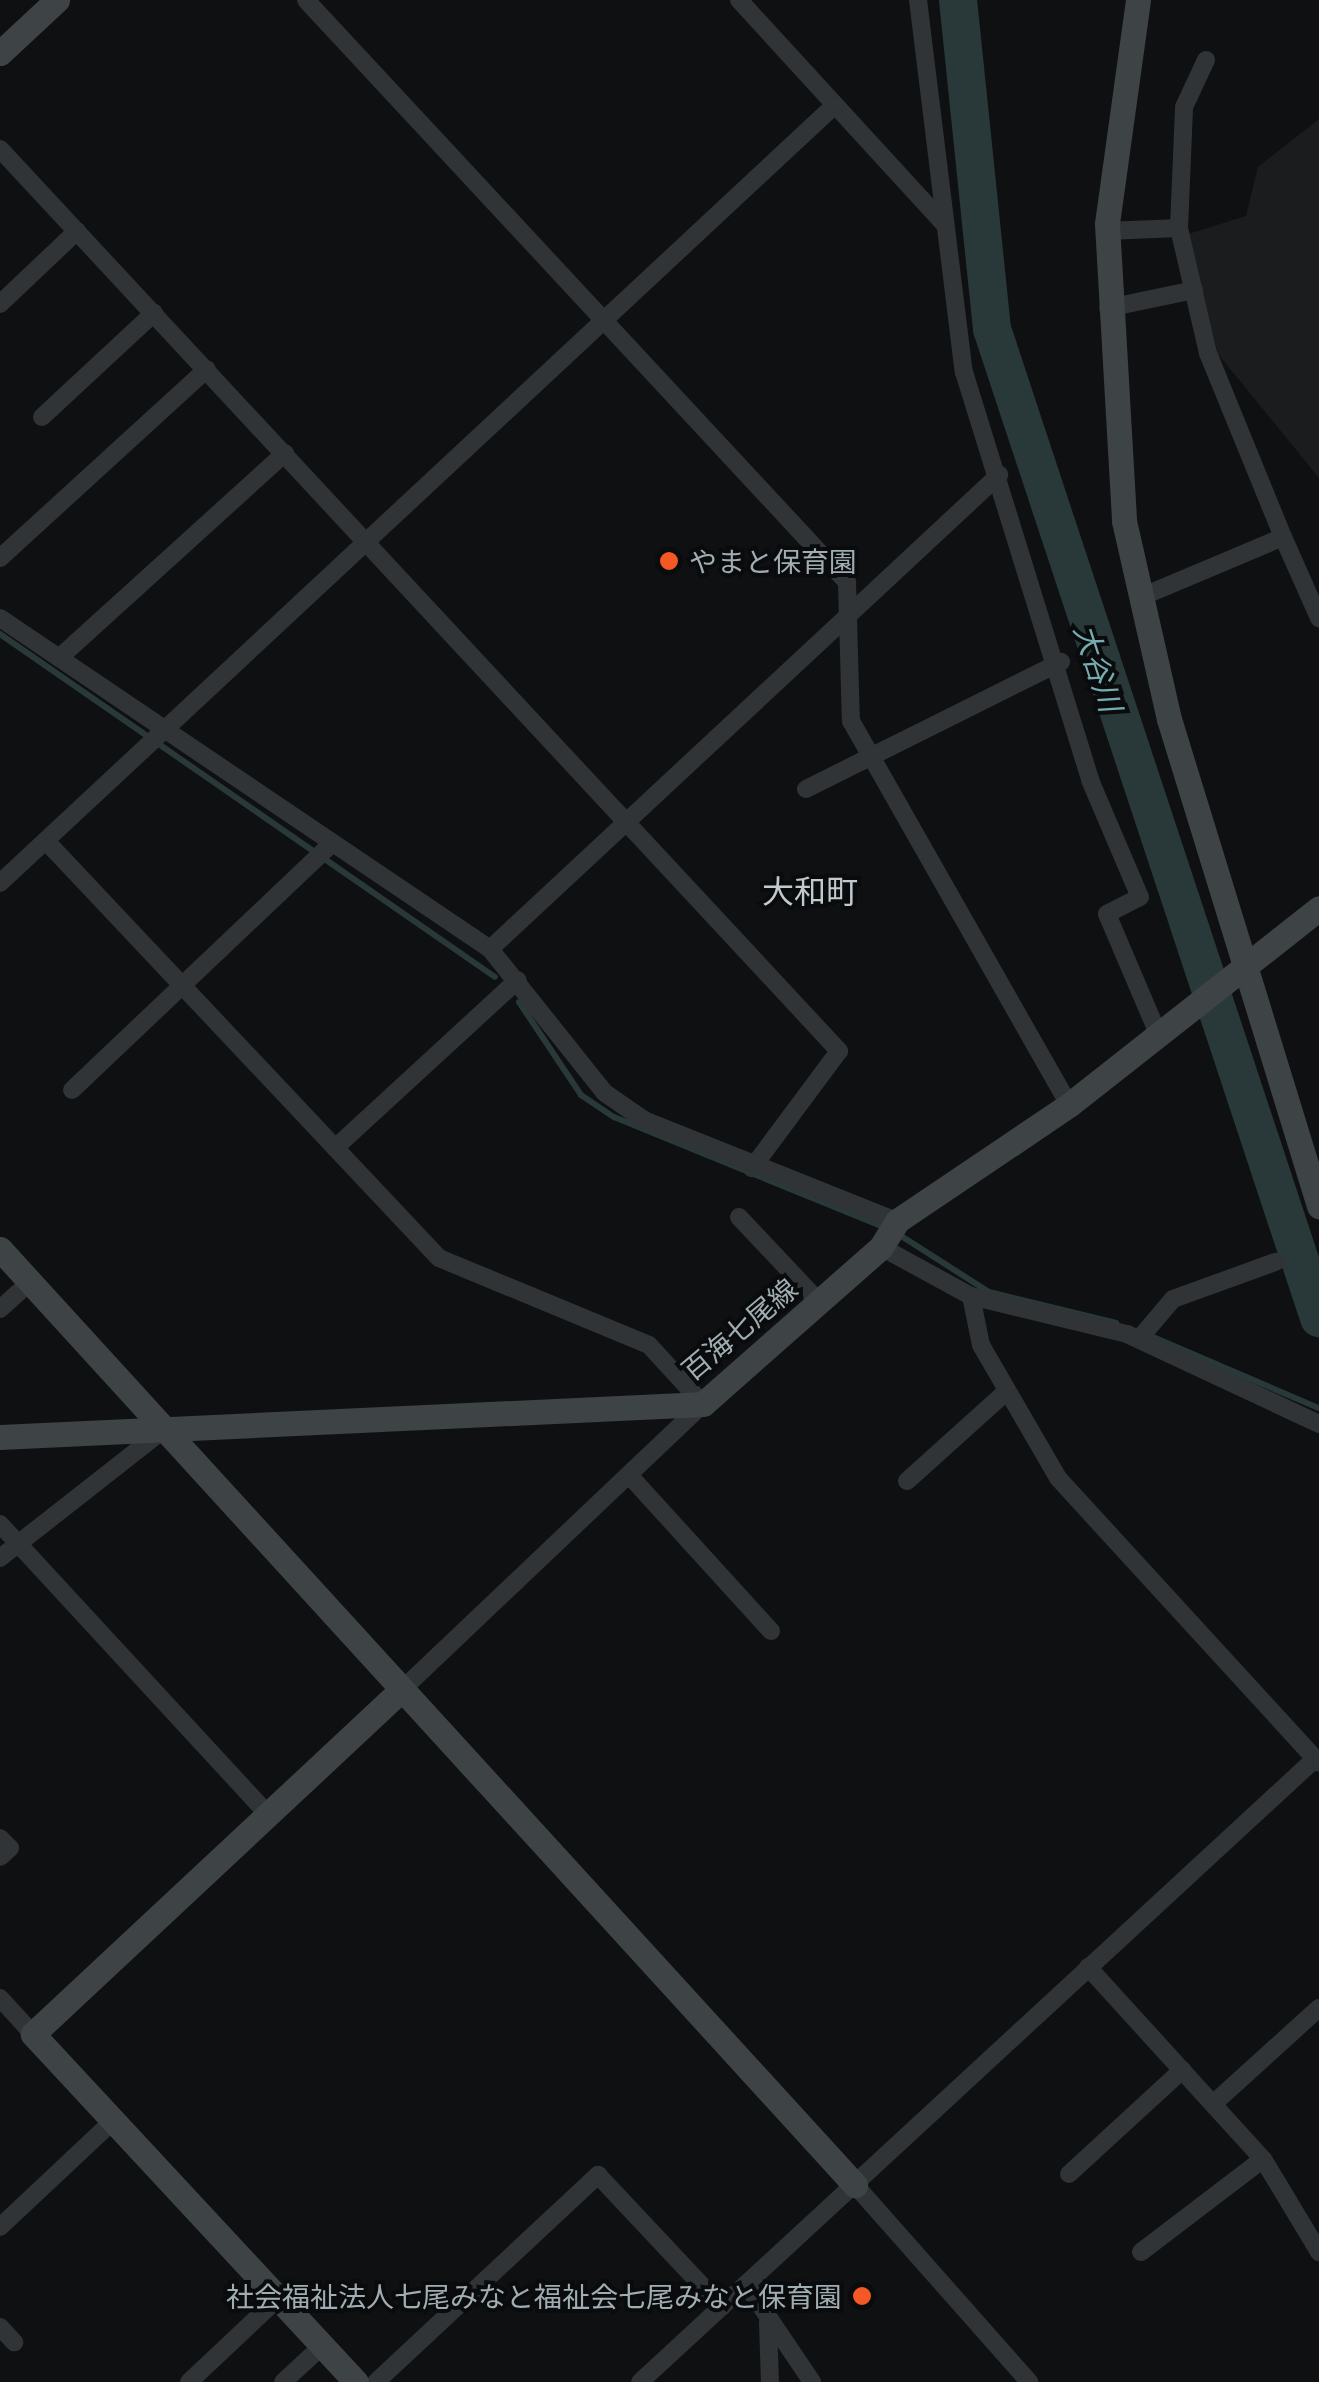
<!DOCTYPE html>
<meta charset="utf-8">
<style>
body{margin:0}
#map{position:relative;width:1319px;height:2382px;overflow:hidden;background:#0f1011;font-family:"Open Sans","Noto Sans JP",sans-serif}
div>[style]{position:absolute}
.built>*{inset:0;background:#1b1c1e}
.stream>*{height:6px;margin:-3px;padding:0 3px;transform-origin:3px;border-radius:3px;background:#293939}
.river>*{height:38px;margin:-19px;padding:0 19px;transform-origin:19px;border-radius:19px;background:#293939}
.street>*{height:18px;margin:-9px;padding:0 9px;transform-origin:9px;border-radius:9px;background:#303436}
.secondary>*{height:25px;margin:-12.5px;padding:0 12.5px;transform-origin:12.5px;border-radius:12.5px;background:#3e4346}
.dots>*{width:28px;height:28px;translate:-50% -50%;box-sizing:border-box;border:5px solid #0a0b0c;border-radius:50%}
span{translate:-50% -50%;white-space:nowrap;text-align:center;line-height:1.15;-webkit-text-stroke:8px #0a0b0c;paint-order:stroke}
.poi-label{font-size:28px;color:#a0adb2}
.left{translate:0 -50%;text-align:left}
.right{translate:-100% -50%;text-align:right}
.street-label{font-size:28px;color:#a0adb2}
.water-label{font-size:30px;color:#76acaf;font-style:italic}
.quarter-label{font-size:32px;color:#c1cace}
</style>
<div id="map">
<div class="built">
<div style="clip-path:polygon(1319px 119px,1319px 478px,1218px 354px,1188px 234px,1246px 216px,1258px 167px)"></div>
</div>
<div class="stream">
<div style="left:0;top:634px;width:602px;rotate:34.72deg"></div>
<div style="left:519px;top:1002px;width:112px;rotate:56.3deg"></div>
<div style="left:581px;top:1095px;width:40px;rotate:34deg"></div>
<div style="left:614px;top:1117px;width:292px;rotate:22.2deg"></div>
<div style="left:895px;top:1232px;width:112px;rotate:32.6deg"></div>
<div style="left:989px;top:1292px;width:131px;rotate:13.7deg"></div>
<div style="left:1146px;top:1334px;width:188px;rotate:23.2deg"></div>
</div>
<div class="river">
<div style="left:958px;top:0;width:331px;rotate:84.1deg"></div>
<div style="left:992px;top:329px;width:1042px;rotate:71.7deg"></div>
</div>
<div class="street">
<div style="left:306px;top:0;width:795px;rotate:47.09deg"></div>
<div style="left:847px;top:582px;width:139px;rotate:88.4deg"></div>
<div style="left:851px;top:721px;width:442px;rotate:60.4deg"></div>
<div style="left:739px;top:0;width:302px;rotate:47.5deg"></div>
<div style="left:918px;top:0;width:375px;rotate:83deg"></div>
<div style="left:964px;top:372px;width:427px;rotate:72.8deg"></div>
<div style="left:1090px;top:780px;width:127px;rotate:66.9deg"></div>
<div style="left:1140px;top:897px;width:37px;rotate:153deg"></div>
<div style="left:1107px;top:914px;width:133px;rotate:66.9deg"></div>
<div style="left:0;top:149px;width:1232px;rotate:47.07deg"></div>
<div style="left:839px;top:1051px;width:146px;rotate:126.6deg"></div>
<div style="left:1107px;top:231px;width:72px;rotate:-2.4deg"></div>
<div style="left:0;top:304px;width:106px;rotate:-43.5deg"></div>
<div style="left:1108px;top:308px;width:88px;rotate:-11.8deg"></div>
<div style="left:42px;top:417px;width:153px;rotate:-42.9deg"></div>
<div style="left:1283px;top:537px;width:89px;rotate:66deg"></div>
<div style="left:0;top:558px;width:280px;rotate:-42.4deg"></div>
<div style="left:1141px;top:597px;width:154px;rotate:-22.9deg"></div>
<div style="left:1283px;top:537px;width:199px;rotate:-112.2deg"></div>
<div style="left:1208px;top:353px;width:128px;rotate:-103.1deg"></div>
<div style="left:1179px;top:228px;width:121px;rotate:-87.6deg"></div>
<div style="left:1184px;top:107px;width:52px;rotate:-64.9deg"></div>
<div style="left:0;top:618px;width:591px;rotate:34.04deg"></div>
<div style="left:490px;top:949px;width:184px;rotate:51.4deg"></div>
<div style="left:605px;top:1093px;width:47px;rotate:34.7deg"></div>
<div style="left:644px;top:1120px;width:272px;rotate:21.8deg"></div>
<div style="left:59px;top:658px;width:305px;rotate:-42.2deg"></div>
<div style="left:806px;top:789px;width:285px;rotate:-26.5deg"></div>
<div style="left:46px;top:841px;width:573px;rotate:46.7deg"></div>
<div style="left:439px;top:1258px;width:227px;rotate:22.5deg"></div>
<div style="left:649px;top:1345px;width:80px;rotate:47.5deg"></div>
<div style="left:703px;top:1404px;width:419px;rotate:136.5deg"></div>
<div style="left:0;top:883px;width:1141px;rotate:-42.98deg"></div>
<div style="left:490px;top:949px;width:696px;rotate:-42.96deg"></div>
<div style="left:72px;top:1090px;width:359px;rotate:-43.5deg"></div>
<div style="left:335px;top:1148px;width:248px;rotate:-42.6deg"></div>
<div style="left:739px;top:1217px;width:117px;rotate:46.7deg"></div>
<div style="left:881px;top:1247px;width:102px;rotate:28.6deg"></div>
<div style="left:971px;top:1296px;width:161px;rotate:13.7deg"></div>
<div style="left:1127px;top:1334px;width:212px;rotate:25.1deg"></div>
<div style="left:971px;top:1296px;width:50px;rotate:78.5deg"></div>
<div style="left:981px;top:1345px;width:154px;rotate:59.9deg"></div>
<div style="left:1058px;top:1478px;width:386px;rotate:47.5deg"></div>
<div style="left:0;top:1309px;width:40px;rotate:-42deg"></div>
<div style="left:1139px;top:1339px;width:52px;rotate:-49.6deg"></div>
<div style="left:1173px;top:1299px;width:109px;rotate:-19.9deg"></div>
<div style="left:629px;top:1475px;width:211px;rotate:47.7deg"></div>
<div style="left:907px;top:1481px;width:133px;rotate:-42deg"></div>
<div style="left:0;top:1524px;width:395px;rotate:47.3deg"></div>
<div style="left:0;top:1558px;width:207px;rotate:-38.1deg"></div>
<div style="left:0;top:1838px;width:14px;rotate:45deg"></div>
<div style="left:10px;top:1848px;width:13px;rotate:138deg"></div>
<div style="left:1088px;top:1967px;width:260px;rotate:47.7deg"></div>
<div style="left:1263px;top:2159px;width:109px;rotate:58.9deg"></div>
<div style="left:0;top:1998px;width:49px;rotate:47.5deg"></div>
<div style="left:1213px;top:2104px;width:143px;rotate:-42.2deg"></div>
<div style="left:1069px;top:2174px;width:154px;rotate:-42.6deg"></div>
<div style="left:855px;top:2185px;width:263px;rotate:48.5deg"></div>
<div style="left:0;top:2227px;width:155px;rotate:-43.2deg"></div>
<div style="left:1141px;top:2252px;width:153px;rotate:-37.3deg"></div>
<div style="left:746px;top:2284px;width:118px;rotate:56deg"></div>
<div style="left:768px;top:2323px;width:59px;rotate:88.1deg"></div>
<div style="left:0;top:2327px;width:21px;rotate:47deg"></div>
<div style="left:189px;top:2382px;width:122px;rotate:-43.3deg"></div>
<div style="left:283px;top:2382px;width:53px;rotate:-42.7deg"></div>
<div style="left:376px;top:2382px;width:304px;rotate:-43deg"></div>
<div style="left:598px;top:2175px;width:181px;rotate:46.8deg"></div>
<div style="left:640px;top:2382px;width:919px;rotate:-42.71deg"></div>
</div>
<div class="secondary">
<div style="left:1138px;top:0;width:226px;rotate:97.9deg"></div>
<div style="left:1107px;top:224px;width:297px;rotate:86.7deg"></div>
<div style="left:1124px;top:521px;width:203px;rotate:77.2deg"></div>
<div style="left:1169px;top:719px;width:510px;rotate:72.88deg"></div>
<div style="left:0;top:53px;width:78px;rotate:-42.9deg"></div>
<div style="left:0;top:1249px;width:1268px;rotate:47.59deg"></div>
<div style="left:0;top:1437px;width:704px;rotate:-2.69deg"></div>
<div style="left:703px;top:1404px;width:237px;rotate:-41.4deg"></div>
<div style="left:881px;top:1247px;width:31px;rotate:-58deg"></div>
<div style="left:897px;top:1221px;width:207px;rotate:-34deg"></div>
<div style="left:1069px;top:1105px;width:318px;rotate:-38.2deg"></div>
<div style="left:356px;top:2382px;width:475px;rotate:-132.9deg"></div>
<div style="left:33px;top:2034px;width:501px;rotate:-43.06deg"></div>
</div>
<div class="dots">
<div style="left:669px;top:561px;background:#f45824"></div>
<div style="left:862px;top:2296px;background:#f45824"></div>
</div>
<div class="poi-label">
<span class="left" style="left:689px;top:561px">やまと保育園</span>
<span class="right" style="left:842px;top:2296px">社会福祉法人七尾みなと福祉会七尾みなと保育園</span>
</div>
<div class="street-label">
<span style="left:739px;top:1329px;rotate:-40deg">百海七尾線</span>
</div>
<div class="water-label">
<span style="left:1098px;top:668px;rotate:72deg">大谷川</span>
</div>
<div class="quarter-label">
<span style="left:810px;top:891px">大和町</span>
</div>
</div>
